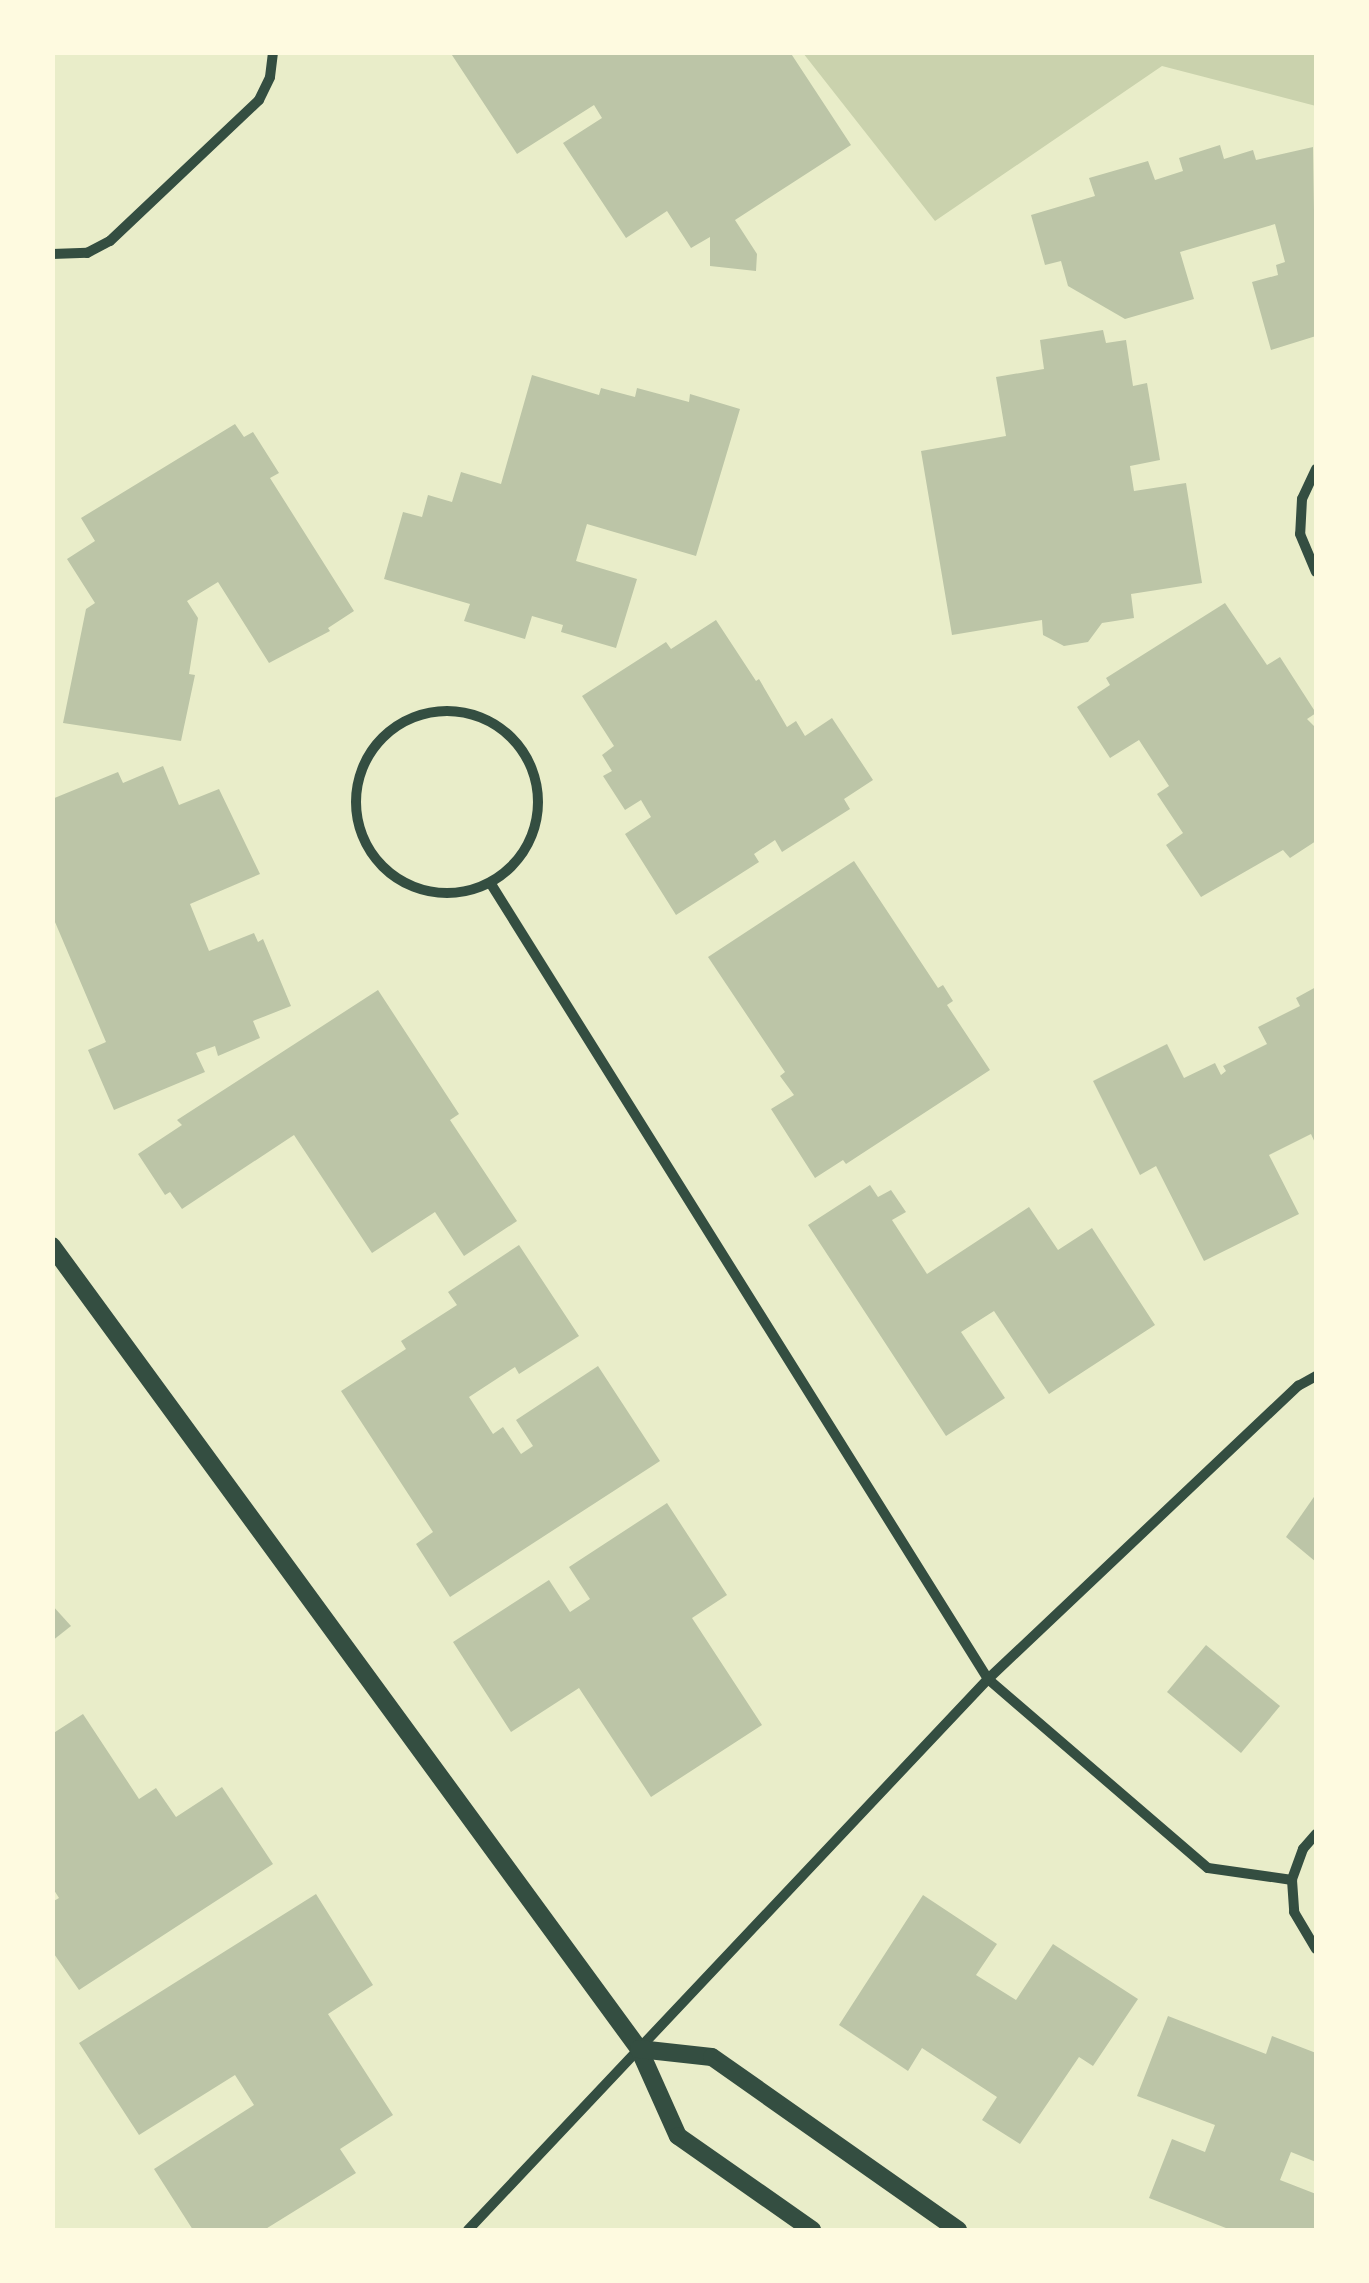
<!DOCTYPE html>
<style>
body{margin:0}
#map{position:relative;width:1369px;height:2283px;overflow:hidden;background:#e9edc9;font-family:Figtree,sans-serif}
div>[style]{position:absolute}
.green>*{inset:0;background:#cad2ad}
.building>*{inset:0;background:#bcc5a7}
.minor>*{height:10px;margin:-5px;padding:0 5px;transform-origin:5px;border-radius:5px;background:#344e41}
.minor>.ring{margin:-5px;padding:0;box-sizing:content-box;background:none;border:10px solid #344e41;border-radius:50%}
.tertiary>*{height:18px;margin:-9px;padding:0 9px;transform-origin:9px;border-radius:9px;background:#344e41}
span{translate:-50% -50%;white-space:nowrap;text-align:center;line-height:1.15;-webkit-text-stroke:9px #fefae0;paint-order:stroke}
.frame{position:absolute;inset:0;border:55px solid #fefae0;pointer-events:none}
</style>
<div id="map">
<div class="green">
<div style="clip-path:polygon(803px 53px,1316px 53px,1316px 106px,1162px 66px,935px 221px)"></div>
</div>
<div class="building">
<div style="clip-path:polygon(450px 52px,790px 52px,851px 145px,735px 220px,757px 254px,756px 271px,710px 266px,710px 237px,691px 248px,667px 211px,626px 238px,563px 143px,602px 118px,594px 105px,517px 154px)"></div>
<div style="clip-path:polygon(1220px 145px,1224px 159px,1253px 150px,1256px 160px,1313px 147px,1316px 336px,1271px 350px,1252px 282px,1278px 275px,1276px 265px,1285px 262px,1275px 224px,1180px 252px,1194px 299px,1125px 319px,1068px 286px,1061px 261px,1045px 265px,1031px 215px,1095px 196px,1089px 178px,1148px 161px,1155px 180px,1183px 171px,1179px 158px)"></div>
<div style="clip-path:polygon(1103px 330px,1106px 343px,1126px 340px,1133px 386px,1147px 383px,1160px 460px,1130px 466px,1134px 491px,1186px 483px,1202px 583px,1131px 594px,1134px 618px,1102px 623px,1088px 642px,1064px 646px,1043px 635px,1042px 620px,952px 635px,921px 451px,1006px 436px,996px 377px,1044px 369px,1040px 340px)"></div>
<div style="clip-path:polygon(532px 375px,599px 395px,601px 388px,635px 397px,637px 388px,689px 402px,690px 394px,740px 409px,696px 556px,587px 524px,576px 561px,637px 579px,616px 648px,561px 632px,563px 625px,532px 616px,525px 639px,464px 621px,470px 604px,384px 579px,403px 512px,422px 517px,428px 495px,452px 502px,461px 472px,501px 484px)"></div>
<div style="clip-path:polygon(235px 424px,244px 437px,253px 432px,279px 473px,270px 478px,354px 611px,328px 628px,330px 631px,269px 663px,218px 582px,187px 601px,198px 618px,189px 674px,195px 675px,181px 741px,63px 723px,86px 609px,95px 603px,67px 559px,95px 541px,81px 518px)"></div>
<div style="clip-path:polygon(1225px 603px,1267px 665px,1280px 657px,1316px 713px,1307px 719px,1316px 728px,1316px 841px,1290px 858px,1283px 850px,1201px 897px,1166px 845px,1183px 833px,1157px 794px,1169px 786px,1139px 740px,1110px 758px,1077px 707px,1110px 685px,1106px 678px)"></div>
<div style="clip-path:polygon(716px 620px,756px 681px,759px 679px,787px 727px,796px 721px,805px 736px,832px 718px,873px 780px,844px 799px,850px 809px,782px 852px,775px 840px,754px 854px,759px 862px,676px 915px,625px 834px,651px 817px,641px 800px,625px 810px,603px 776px,612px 771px,602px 755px,614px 746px,582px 696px,666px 642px,671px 649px)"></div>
<div style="clip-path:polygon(163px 766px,179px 805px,219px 789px,260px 874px,190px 904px,209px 951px,254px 933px,258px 942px,263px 939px,291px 1006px,253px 1021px,260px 1038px,218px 1056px,215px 1046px,196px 1053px,205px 1072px,114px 1110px,88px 1050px,106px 1042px,52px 915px,52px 799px,118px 772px,123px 783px)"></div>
<div style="clip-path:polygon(854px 861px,938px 988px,943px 985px,953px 1001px,947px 1005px,990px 1070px,846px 1164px,843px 1160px,815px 1178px,771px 1109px,794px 1095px,780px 1076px,785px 1072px,708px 957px)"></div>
<div style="clip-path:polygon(1316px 987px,1316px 1145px,1311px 1134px,1269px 1155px,1299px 1214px,1204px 1261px,1156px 1166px,1140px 1175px,1093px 1081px,1167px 1044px,1184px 1078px,1215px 1063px,1221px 1075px,1226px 1071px,1223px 1066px,1267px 1044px,1258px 1027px,1300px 1006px,1296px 998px)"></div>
<div style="clip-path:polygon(378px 990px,459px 1114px,450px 1120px,517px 1221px,464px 1256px,435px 1212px,372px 1253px,294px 1135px,182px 1209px,170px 1192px,165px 1195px,138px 1154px,182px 1125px,177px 1120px)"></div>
<div style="clip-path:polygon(870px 1185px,878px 1197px,891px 1190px,906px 1212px,892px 1220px,927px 1274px,1029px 1207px,1058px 1250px,1092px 1228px,1155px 1325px,1049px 1394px,994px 1311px,961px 1332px,1005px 1398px,946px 1436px,808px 1225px)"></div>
<div style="clip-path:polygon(519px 1245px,579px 1336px,519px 1374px,515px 1367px,469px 1397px,493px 1434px,503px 1427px,521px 1454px,533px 1446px,516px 1420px,598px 1366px,660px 1461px,450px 1597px,416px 1544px,433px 1532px,341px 1391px,406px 1349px,401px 1341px,457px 1305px,448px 1292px)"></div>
<div style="clip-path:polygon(1316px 1494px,1316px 1562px,1286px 1537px)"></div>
<div style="clip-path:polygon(667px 1503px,727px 1595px,692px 1618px,762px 1725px,651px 1797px,579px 1688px,511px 1732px,453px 1642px,549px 1580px,570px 1612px,590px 1599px,569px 1567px)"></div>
<div style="clip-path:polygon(52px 1605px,71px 1626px,52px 1641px)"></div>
<div style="clip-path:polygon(1206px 1645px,1280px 1706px,1241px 1753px,1167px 1692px)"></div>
<div style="clip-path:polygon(83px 1714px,139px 1799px,156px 1788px,176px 1817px,222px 1787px,273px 1864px,79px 1990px,52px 1951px,52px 1902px,59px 1898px,52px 1887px,52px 1734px)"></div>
<div style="clip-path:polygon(316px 1894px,373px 1985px,328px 2014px,393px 2115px,340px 2149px,356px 2173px,264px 2230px,193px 2230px,154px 2169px,254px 2105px,235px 2075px,139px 2135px,79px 2043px)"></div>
<div style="clip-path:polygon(923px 1895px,997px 1944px,976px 1975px,1016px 2000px,1053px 1944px,1138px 1999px,1093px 2066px,1079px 2057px,1020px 2144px,982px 2120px,997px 2097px,922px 2048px,908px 2071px,839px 2025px)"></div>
<div style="clip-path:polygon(1168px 2016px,1266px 2054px,1272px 2036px,1316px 2053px,1316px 2162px,1291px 2152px,1280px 2180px,1316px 2194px,1316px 2230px,1231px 2230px,1149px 2198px,1172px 2139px,1205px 2152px,1215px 2125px,1137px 2096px)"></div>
</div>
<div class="minor">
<div style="left:52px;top:254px;width:35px;rotate:-2deg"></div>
<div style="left:87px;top:253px;width:26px;rotate:-28deg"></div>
<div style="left:110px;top:241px;width:205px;rotate:-43.4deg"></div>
<div style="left:259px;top:100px;width:25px;rotate:-64deg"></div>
<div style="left:270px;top:77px;width:25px;rotate:-83deg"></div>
<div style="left:1316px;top:469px;width:33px;rotate:115deg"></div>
<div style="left:1302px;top:499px;width:35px;rotate:93deg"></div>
<div style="left:1300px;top:534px;width:41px;rotate:67.2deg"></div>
<div class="ring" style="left:356px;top:711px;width:172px;height:172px"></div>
<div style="left:491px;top:884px;width:938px;rotate:57.99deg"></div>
<div style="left:988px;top:1679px;width:290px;rotate:40.7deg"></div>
<div style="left:1208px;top:1868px;width:85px;rotate:8.1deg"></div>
<div style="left:1316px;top:1834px;width:20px;rotate:131deg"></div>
<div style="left:1303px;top:1849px;width:33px;rotate:110deg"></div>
<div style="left:1292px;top:1880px;width:32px;rotate:86deg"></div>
<div style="left:1294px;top:1912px;width:43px;rotate:59.3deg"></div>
<div style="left:468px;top:2230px;width:758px;rotate:-46.66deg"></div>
<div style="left:988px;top:1679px;width:427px;rotate:-43.4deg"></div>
<div style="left:1298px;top:1386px;width:21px;rotate:-29deg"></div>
</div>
<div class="tertiary">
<div style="left:52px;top:1246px;width:995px;rotate:53.83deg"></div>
<div style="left:639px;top:2049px;width:95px;rotate:65.9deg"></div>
<div style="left:678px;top:2136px;width:164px;rotate:35deg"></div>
<div style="left:639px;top:2049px;width:73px;rotate:6.3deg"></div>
<div style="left:712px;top:2057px;width:301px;rotate:35.1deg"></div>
</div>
<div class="frame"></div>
</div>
